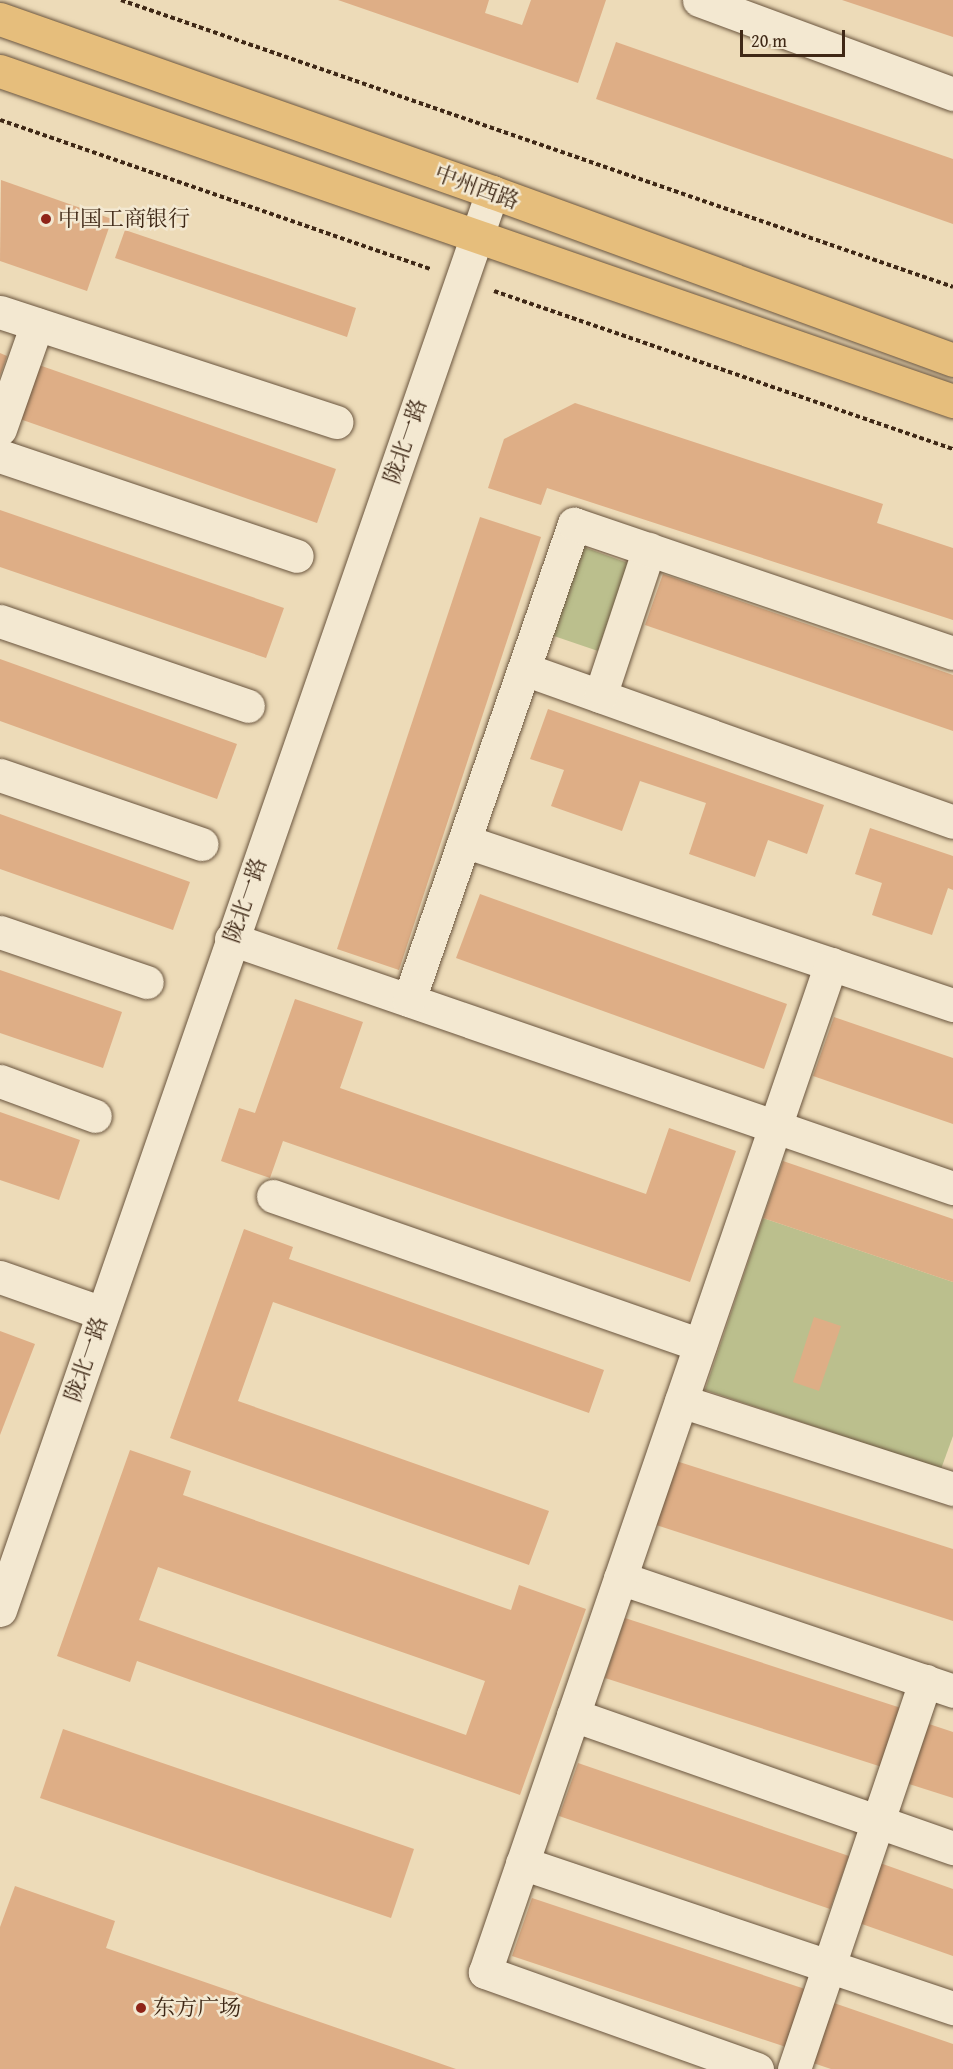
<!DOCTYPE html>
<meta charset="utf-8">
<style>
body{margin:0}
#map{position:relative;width:953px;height:2069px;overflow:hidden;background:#eddbb8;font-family:"Gentium Book Plus","Noto Serif SC",serif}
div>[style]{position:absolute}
.green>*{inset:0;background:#bbbf8d}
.building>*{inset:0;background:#deae86}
.path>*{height:4px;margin-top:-2px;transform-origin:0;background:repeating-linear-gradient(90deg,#3f2816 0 4.5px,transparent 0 7.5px)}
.roads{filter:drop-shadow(0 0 2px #6a553e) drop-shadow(0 0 2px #6a553e)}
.minor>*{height:33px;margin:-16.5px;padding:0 16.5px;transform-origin:16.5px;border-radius:16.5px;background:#f3e8d1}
.major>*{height:33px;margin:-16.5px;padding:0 16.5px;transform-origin:16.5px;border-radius:16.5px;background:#e6be7c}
.dots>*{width:16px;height:16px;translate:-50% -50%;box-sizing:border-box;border:3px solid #f3e8d1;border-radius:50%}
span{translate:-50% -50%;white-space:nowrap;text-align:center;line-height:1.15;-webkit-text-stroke:5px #f3e8d1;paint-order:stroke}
.street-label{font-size:22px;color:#3f2816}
.poi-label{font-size:22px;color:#3f2816}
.left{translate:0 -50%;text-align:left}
.scale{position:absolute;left:740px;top:30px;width:105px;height:27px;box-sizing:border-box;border:3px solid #3f2816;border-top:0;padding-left:8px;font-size:18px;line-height:21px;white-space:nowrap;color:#3f2816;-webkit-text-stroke:4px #f3e8d1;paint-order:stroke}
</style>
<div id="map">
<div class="green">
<div style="clip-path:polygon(581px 546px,628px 563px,598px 651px,551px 635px)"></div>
<div style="clip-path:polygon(763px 1218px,953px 1282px,953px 1436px,941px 1469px,705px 1390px)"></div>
</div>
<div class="building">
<div style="clip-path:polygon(338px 0,489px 0,485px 13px,522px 25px,531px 0,606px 0,578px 83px)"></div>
<div style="clip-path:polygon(842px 0,953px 0,953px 37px)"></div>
<div style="clip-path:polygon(616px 42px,953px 159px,953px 224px,596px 99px)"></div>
<div style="clip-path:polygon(1px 180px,112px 219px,87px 291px,0 261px)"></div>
<div style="clip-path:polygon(125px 230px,356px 308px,347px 337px,115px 258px)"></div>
<div style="clip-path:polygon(0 353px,7px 356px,0 376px)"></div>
<div style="clip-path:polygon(36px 364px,336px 469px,317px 523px,17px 418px)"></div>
<div style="clip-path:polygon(575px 403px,883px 504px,877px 523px,953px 548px,953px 620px,547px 488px,541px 505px,488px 488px,504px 439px)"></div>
<div style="clip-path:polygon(0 510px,284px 608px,266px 658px,0 567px)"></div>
<div style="clip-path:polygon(480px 517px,541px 537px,399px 970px,337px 949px)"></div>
<div style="clip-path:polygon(663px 574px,953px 675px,953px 731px,645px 625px)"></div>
<div style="clip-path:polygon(0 659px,237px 744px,217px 799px,0 721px)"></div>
<div style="clip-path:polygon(548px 709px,824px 805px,807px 854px,768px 840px,755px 877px,689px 854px,706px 803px,640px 781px,622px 831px,551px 806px,564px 770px,530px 759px)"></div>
<div style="clip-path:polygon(0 814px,190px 882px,173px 930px,0 869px)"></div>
<div style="clip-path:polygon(870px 828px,953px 856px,953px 890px,948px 888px,932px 935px,872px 915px,882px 883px,855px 874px)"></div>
<div style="clip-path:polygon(480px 894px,787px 1004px,764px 1069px,456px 958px)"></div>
<div style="clip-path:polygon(0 970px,122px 1012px,103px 1068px,0 1033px)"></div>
<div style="clip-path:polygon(295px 999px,363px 1022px,340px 1088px,646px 1194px,669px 1128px,736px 1151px,690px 1282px,283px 1141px,270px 1178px,221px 1161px,239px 1108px,255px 1113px)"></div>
<div style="clip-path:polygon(834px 1017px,953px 1058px,953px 1124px,813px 1076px)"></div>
<div style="clip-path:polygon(0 1112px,80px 1140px,59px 1200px,0 1180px)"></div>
<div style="clip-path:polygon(783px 1161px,953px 1219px,953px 1282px,763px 1218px)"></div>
<div style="clip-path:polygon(244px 1229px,293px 1247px,289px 1259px,604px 1370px,589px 1413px,273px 1302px,238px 1401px,549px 1511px,529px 1565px,170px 1438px)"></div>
<div style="clip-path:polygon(814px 1317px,841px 1326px,819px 1391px,793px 1382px)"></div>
<div style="clip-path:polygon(0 1331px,35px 1344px,0 1435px)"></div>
<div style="clip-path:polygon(evenodd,130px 1450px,191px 1471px,183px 1495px,511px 1610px,519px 1585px,586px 1609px,520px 1795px,137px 1661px,130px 1682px,57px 1656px,130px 1450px,158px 1567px,485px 1681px,466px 1735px,139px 1620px,158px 1567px)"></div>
<div style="clip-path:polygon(673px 1460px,953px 1549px,953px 1621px,653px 1524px)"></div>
<div style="clip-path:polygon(625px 1618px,901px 1708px,882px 1767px,605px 1678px)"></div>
<div style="clip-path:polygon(929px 1724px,953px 1732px,953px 1798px,909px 1784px)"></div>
<div style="clip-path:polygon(63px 1729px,414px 1849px,391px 1918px,40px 1798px)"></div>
<div style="clip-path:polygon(578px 1763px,849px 1856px,830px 1909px,559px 1816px)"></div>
<div style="clip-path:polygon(880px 1863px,953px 1889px,953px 1956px,859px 1923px)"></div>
<div style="clip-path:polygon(15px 1886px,115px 1921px,106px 1948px,456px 2069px,0 2069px,0 1927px)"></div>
<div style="clip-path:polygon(532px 1898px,805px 1989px,786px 2047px,512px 1956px)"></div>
<div style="clip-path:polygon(834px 2003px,953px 2044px,953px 2069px,831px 2069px,813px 2063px)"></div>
</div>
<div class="path">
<div style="left:121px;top:0;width:880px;rotate:19.03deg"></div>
<div style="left:0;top:120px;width:455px;rotate:19.1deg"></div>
<div style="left:494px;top:291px;width:485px;rotate:19deg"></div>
</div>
<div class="roads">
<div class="minor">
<div style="left:699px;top:0;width:271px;rotate:20.3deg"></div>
<div style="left:0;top:312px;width:354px;rotate:18.1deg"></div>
<div style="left:0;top:429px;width:111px;rotate:-70.6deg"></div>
<div style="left:0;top:456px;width:313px;rotate:18.6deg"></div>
<div style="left:0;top:621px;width:262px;rotate:18.9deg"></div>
<div style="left:524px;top:669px;width:455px;rotate:19.6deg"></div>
<div style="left:600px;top:696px;width:155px;rotate:-71.6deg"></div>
<div style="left:0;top:775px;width:213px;rotate:18.9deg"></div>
<div style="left:464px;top:841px;width:516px;rotate:18.54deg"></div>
<div style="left:0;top:932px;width:155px;rotate:18.8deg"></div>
<div style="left:231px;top:939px;width:764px;rotate:19.03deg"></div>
<div style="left:409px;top:1000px;width:504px;rotate:-70.88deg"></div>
<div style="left:574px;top:524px;width:400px;rotate:18.8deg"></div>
<div style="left:0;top:1081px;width:101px;rotate:20.2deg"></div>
<div style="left:273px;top:1196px;width:452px;rotate:19.2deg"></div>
<div style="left:0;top:1277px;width:108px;rotate:19.4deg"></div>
<div style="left:681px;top:1401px;width:286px;rotate:17.9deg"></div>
<div style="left:620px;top:1578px;width:352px;rotate:18.7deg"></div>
<div style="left:0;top:1610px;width:1501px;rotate:-70.86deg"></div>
<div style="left:573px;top:1715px;width:403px;rotate:19.3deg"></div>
<div style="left:522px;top:1863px;width:455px;rotate:18.6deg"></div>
<div style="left:757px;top:2069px;width:289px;rotate:-160.4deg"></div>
<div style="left:485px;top:1972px;width:1066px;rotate:-71.06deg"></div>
<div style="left:794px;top:2069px;width:410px;rotate:-71.3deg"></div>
</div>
<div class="major">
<div style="left:0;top:19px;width:522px;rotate:19.37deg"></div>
<div style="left:492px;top:192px;width:491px;rotate:20deg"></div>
<div style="left:0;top:71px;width:1009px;rotate:19.1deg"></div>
</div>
</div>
<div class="dots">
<div style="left:46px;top:219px;background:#8f2418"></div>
<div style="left:141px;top:2008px;background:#8f2418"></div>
</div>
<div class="street-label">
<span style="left:477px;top:187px;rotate:20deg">中州西路</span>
<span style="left:405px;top:441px;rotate:-71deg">陇北一路</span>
<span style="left:245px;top:900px;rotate:-71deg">陇北一路</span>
<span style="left:86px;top:1359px;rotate:-71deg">陇北一路</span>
</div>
<div class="poi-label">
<span class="left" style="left:58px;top:219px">中国工商银行</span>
<span class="left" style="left:153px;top:2008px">东方广场</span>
</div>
<div class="scale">20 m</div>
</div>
